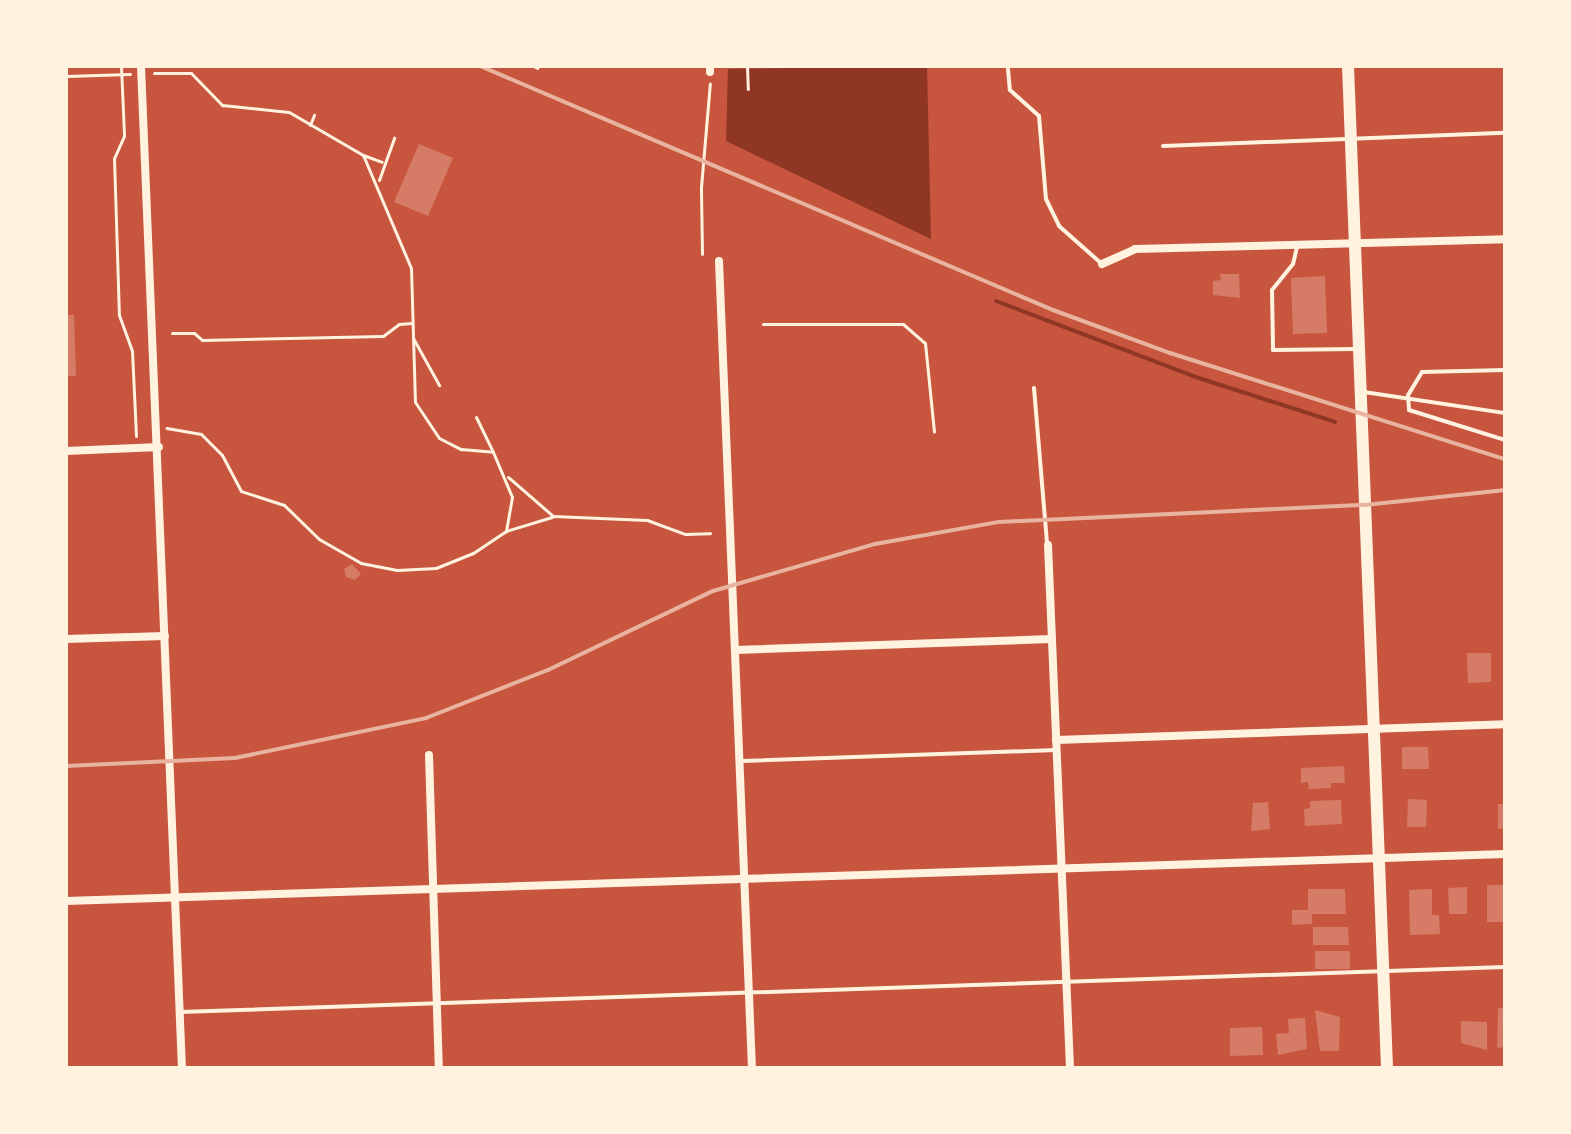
<!DOCTYPE html>
<style>
body{margin:0}
#map{position:relative;width:1571px;height:1134px;overflow:hidden;background:#c8553d;font-family:"Golos Text",sans-serif}
div>[style]{position:absolute}
.water>*{inset:0;background:#8f3625}
.stream>*{height:4px;margin:-2px;padding:0 2px;transform-origin:2px;border-radius:2px;background:#8f3625}
.building>*{inset:0;background:#d67c66}
.path>*{height:3px;margin:-1.5px;padding:0 1.5px;transform-origin:1.5px;border-radius:1.5px;background:#fff3e0}
.service>*{height:4px;margin:-2px;padding:0 2px;transform-origin:2px;border-radius:2px;background:#fff3e0}
.minor>*{height:8px;margin:-4px;padding:0 4px;transform-origin:4px;border-radius:4px;background:#fff3e0}
.secondary>*{height:12px;margin:-6px;padding:0 6px;transform-origin:6px;border-radius:6px;background:#fff3e0}
.rail>*{height:4px;margin:-2px;padding:0 2px;transform-origin:2px;border-radius:2px;background:#e9b49f}
span{translate:-50% -50%;white-space:nowrap;text-align:center;line-height:1.15;-webkit-text-stroke:6px #fff3e0;paint-order:stroke}
.frame{position:absolute;inset:0;border:68px solid #fff3e0;pointer-events:none}
</style>
<div id="map">
<div class="water">
<div style="clip-path:polygon(927px 66px,931px 239px,726px 141px,728px 69px)"></div>
</div>
<div class="stream">
<div style="left:996px;top:301px;width:217px;rotate:20.8deg"></div>
<div style="left:1199px;top:378px;width:143px;rotate:17.9deg"></div>
</div>
<div class="building">
<div style="clip-path:polygon(419px 144px,453px 158px,428px 216px,394px 202px)"></div>
<div style="clip-path:polygon(1220px 274px,1239px 274px,1240px 298px,1213px 295px,1213px 281px,1221px 280px)"></div>
<div style="clip-path:polygon(1325px 276px,1327px 333px,1293px 334px,1291px 278px)"></div>
<div style="clip-path:polygon(66px 315px,74px 315px,76px 376px,66px 376px)"></div>
<div style="clip-path:polygon(352px 564px,361px 574px,355px 580px,346px 577px,344px 569px)"></div>
<div style="clip-path:polygon(1467px 653px,1491px 653px,1491px 682px,1468px 683px)"></div>
<div style="clip-path:polygon(1402px 747px,1428px 747px,1429px 769px,1402px 769px)"></div>
<div style="clip-path:polygon(1344px 766px,1345px 783px,1331px 783px,1331px 788px,1309px 789px,1308px 782px,1301px 783px,1301px 768px)"></div>
<div style="clip-path:polygon(1408px 799px,1427px 800px,1426px 827px,1407px 827px)"></div>
<div style="clip-path:polygon(1341px 800px,1342px 824px,1305px 826px,1304px 809px,1310px 808px,1310px 801px)"></div>
<div style="clip-path:polygon(1268px 802px,1270px 829px,1251px 831px,1253px 803px)"></div>
<div style="clip-path:polygon(1498px 804px,1505px 804px,1505px 828px,1498px 829px)"></div>
<div style="clip-path:polygon(1487px 885px,1505px 885px,1505px 922px,1487px 922px)"></div>
<div style="clip-path:polygon(1467px 887px,1467px 914px,1449px 914px,1448px 888px)"></div>
<div style="clip-path:polygon(1308px 889px,1345px 889px,1346px 914px,1312px 914px,1312px 924px,1292px 925px,1292px 910px,1308px 910px)"></div>
<div style="clip-path:polygon(1432px 889px,1432px 915px,1439px 915px,1440px 934px,1410px 935px,1409px 890px)"></div>
<div style="clip-path:polygon(1313px 927px,1348px 927px,1349px 945px,1313px 945px)"></div>
<div style="clip-path:polygon(1315px 951px,1350px 951px,1350px 969px,1315px 969px)"></div>
<div style="clip-path:polygon(1498px 1008px,1505px 1008px,1505px 1047px,1497px 1048px)"></div>
<div style="clip-path:polygon(1315px 1010px,1340px 1017px,1339px 1051px,1320px 1051px)"></div>
<div style="clip-path:polygon(1305px 1018px,1307px 1049px,1278px 1055px,1276px 1034px,1289px 1033px,1288px 1019px)"></div>
<div style="clip-path:polygon(1461px 1021px,1487px 1022px,1487px 1050px,1461px 1043px)"></div>
<div style="clip-path:polygon(1262px 1027px,1263px 1055px,1230px 1056px,1230px 1028px)"></div>
</div>
<div class="path">
<div style="left:121px;top:66px;width:70px;rotate:87.5deg"></div>
<div style="left:124px;top:136px;width:24px;rotate:114deg"></div>
<div style="left:114px;top:158px;width:157px;rotate:88.2deg"></div>
<div style="left:119px;top:315px;width:38px;rotate:70deg"></div>
<div style="left:132px;top:351px;width:85px;rotate:87.3deg"></div>
<div style="left:747px;top:66px;width:23px;rotate:88deg"></div>
<div style="left:154px;top:73px;width:37px"></div>
<div style="left:191px;top:73px;width:45px;rotate:45.9deg"></div>
<div style="left:222px;top:105px;width:67px;rotate:6deg"></div>
<div style="left:289px;top:112px;width:86px;rotate:30.2deg"></div>
<div style="left:363px;top:155px;width:123px;rotate:67deg"></div>
<div style="left:411px;top:268px;width:134px;rotate:88.3deg"></div>
<div style="left:415px;top:402px;width:43px;rotate:56.3deg"></div>
<div style="left:439px;top:438px;width:25px;rotate:27deg"></div>
<div style="left:461px;top:449px;width:32px;rotate:5deg"></div>
<div style="left:493px;top:452px;width:49px;rotate:67.1deg"></div>
<div style="left:512px;top:497px;width:35px;rotate:100deg"></div>
<div style="left:506px;top:531px;width:40px;rotate:146deg"></div>
<div style="left:473px;top:553px;width:40px;rotate:158deg"></div>
<div style="left:436px;top:568px;width:39px;rotate:177deg"></div>
<div style="left:397px;top:570px;width:37px;rotate:-169deg"></div>
<div style="left:361px;top:563px;width:48px;rotate:-150.3deg"></div>
<div style="left:319px;top:539px;width:49px;rotate:-135.8deg"></div>
<div style="left:284px;top:505px;width:45px;rotate:-162deg"></div>
<div style="left:241px;top:491px;width:41px;rotate:-117.8deg"></div>
<div style="left:222px;top:455px;width:30px;rotate:-135deg"></div>
<div style="left:201px;top:434px;width:35px;rotate:-170deg"></div>
<div style="left:66px;top:76px;width:64px;rotate:-1.8deg"></div>
<div style="left:310px;top:125px;width:11px;rotate:-68deg"></div>
<div style="left:363px;top:155px;width:20px;rotate:20deg"></div>
<div style="left:379px;top:180px;width:45px;rotate:-70.3deg"></div>
<div style="left:702px;top:254px;width:67px;rotate:-90.9deg"></div>
<div style="left:701px;top:187px;width:104px;rotate:-85.1deg"></div>
<div style="left:763px;top:324px;width:140px"></div>
<div style="left:903px;top:324px;width:29px;rotate:41deg"></div>
<div style="left:925px;top:343px;width:89px;rotate:84.2deg"></div>
<div style="left:172px;top:333px;width:22px"></div>
<div style="left:194px;top:333px;width:11px;rotate:41deg"></div>
<div style="left:202px;top:340px;width:181px;rotate:-1.3deg"></div>
<div style="left:383px;top:336px;width:20px;rotate:-37deg"></div>
<div style="left:399px;top:324px;width:13px;rotate:-4deg"></div>
<div style="left:413px;top:338px;width:54px;rotate:61deg"></div>
<div style="left:476px;top:417px;width:39px;rotate:64deg"></div>
<div style="left:508px;top:477px;width:60px;rotate:40.9deg"></div>
<div style="left:553px;top:516px;width:94px;rotate:2.4deg"></div>
<div style="left:647px;top:520px;width:40px;rotate:20.2deg"></div>
<div style="left:685px;top:534px;width:25px;rotate:-2deg"></div>
<div style="left:506px;top:531px;width:48px;rotate:-16.9deg"></div>
</div>
<div class="service">
<div style="left:534px;top:66px;width:4px;rotate:27deg"></div>
<div style="left:1008px;top:69px;width:21px;rotate:85deg"></div>
<div style="left:1010px;top:90px;width:39px;rotate:42deg"></div>
<div style="left:1039px;top:116px;width:83px;rotate:85.2deg"></div>
<div style="left:1046px;top:199px;width:30px;rotate:64deg"></div>
<div style="left:1059px;top:226px;width:57px;rotate:41.5deg"></div>
<div style="left:1163px;top:146px;width:342px;rotate:-2.2deg"></div>
<div style="left:1297px;top:247px;width:17px;rotate:103deg"></div>
<div style="left:1293px;top:264px;width:33px;rotate:129deg"></div>
<div style="left:1272px;top:290px;width:60px;rotate:89deg"></div>
<div style="left:1273px;top:350px;width:84px;rotate:-0.7deg"></div>
<div style="left:1505px;top:370px;width:83px;rotate:178.6deg"></div>
<div style="left:1422px;top:372px;width:27px;rotate:121deg"></div>
<div style="left:1408px;top:395px;width:15px;rotate:86deg"></div>
<div style="left:1409px;top:410px;width:101px;rotate:17.4deg"></div>
<div style="left:1034px;top:388px;width:156px;rotate:85.2deg"></div>
<div style="left:1364px;top:392px;width:143px;rotate:8.5deg"></div>
<div style="left:742px;top:761px;width:314px;rotate:-2deg"></div>
<div style="left:180px;top:1012px;width:1326px;rotate:-1.95deg"></div>
</div>
<div class="minor">
<div style="left:141px;top:66px;width:1003px;rotate:87.66deg"></div>
<div style="left:710px;top:66px;width:6px;rotate:90deg"></div>
<div style="left:719px;top:261px;width:808px;rotate:87.66deg"></div>
<div style="left:1102px;top:264px;width:36px;rotate:-24deg"></div>
<div style="left:1135px;top:249px;width:370px;rotate:-1.5deg"></div>
<div style="left:66px;top:451px;width:93px;rotate:-2.5deg"></div>
<div style="left:1048px;top:545px;width:523px;rotate:87.59deg"></div>
<div style="left:66px;top:639px;width:99px;rotate:-1.7deg"></div>
<div style="left:736px;top:650px;width:316px;rotate:-2deg"></div>
<div style="left:1056px;top:740px;width:449px;rotate:-2deg"></div>
<div style="left:429px;top:755px;width:313px;rotate:88.2deg"></div>
<div style="left:66px;top:901px;width:1440px;rotate:-1.87deg"></div>
</div>
<div class="secondary">
<div style="left:1348px;top:66px;width:1003px;rotate:87.77deg"></div>
</div>
<div class="rail">
<div style="left:480px;top:66px;width:623px;rotate:23.07deg"></div>
<div style="left:1053px;top:310px;width:125px;rotate:20.2deg"></div>
<div style="left:1170px;top:353px;width:351px;rotate:17.6deg"></div>
<div style="left:66px;top:766px;width:169px;rotate:-2.7deg"></div>
<div style="left:235px;top:758px;width:195px;rotate:-11.8deg"></div>
<div style="left:426px;top:718px;width:131px;rotate:-21.5deg"></div>
<div style="left:548px;top:670px;width:183px;rotate:-25.6deg"></div>
<div style="left:713px;top:591px;width:169px;rotate:-16.2deg"></div>
<div style="left:875px;top:544px;width:126px;rotate:-10.1deg"></div>
<div style="left:999px;top:522px;width:366px;rotate:-2.7deg"></div>
<div style="left:1365px;top:505px;width:141px;rotate:-6.1deg"></div>
</div>
<div class="frame"></div>
</div>
